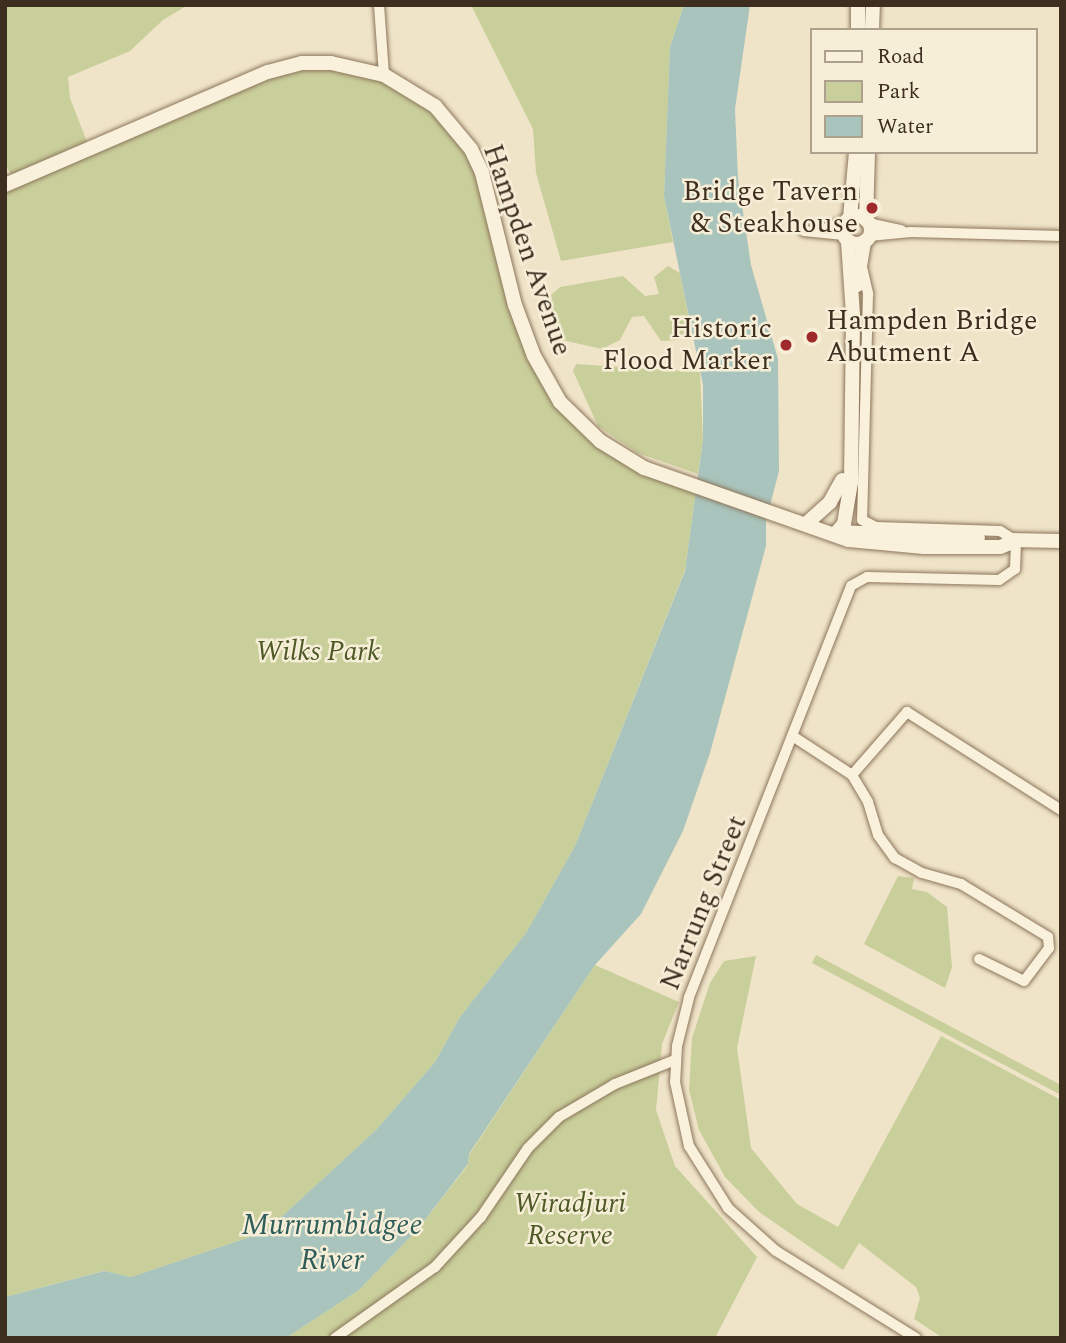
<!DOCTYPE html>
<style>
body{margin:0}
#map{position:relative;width:1066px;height:1343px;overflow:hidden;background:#f0e4c8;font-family:Spectral,serif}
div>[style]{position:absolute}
.green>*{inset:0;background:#c9cf9b}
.water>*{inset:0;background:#a9c4bc}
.roads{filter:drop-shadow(0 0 2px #8d765c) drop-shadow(0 0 2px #8d765c)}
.minor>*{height:10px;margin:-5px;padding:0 5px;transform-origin:5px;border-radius:5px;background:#faf1dc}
.secondary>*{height:14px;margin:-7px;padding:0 7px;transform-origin:7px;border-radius:7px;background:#faf1dc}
.secondary>.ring{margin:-7px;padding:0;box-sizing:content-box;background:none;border:14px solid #faf1dc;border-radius:50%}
.dots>*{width:19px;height:19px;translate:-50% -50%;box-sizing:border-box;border:4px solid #f7eed8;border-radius:50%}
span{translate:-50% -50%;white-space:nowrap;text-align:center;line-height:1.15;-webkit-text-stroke:5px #f7eed8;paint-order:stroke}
.poi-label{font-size:28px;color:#3d2e20}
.right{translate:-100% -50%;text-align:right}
.left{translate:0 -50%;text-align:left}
.street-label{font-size:28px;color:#3d2e20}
.park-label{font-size:28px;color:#4d5a26;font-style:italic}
.water-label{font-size:30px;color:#2f5d5a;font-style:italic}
.frame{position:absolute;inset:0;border:7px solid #3d2e20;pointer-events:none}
.legend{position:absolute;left:810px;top:28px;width:228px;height:126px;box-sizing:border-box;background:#f7eed8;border:2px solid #ada18e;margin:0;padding:9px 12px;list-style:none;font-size:21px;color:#3d2e20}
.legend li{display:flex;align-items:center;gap:14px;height:35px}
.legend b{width:35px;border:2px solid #ada18e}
</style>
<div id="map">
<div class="green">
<div style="clip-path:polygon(5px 5px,188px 5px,163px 20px,130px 51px,68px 77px,70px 98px,89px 147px,229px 86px,331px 63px,411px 89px,471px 149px,534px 356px,588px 431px,696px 491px,685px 570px,575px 846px,526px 933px,460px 1017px,435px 1062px,376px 1130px,265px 1232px,131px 1277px,103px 1271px,5px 1297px,5px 185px,15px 180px,5px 165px)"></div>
<div style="clip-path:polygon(471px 5px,684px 5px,670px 47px,664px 196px,673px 242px,561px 261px,536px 173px,533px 129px)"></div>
<div style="clip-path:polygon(668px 266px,680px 273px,693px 339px,661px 341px,644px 316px,632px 317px,620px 340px,602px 349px,562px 340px,548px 298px,560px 287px,623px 276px,645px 296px,659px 294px,654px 277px)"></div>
<div style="clip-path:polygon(576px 364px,700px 372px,703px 439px,698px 474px,638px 453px,598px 426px,573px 371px)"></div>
<div style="clip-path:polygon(898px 876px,914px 878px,912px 889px,927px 892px,947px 907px,952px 967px,945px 988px,864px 944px)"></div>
<div style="clip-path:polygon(816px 955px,1061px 1085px,1061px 1095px,812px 963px)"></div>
<div style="clip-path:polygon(756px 956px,737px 1048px,751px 1148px,797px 1204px,838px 1227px,941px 1036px,1061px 1100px,1061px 1338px,943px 1338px,914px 1319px,920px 1298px,916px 1287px,859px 1243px,843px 1270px,759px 1212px,725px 1177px,699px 1130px,689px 1090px,692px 1038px,710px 983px,724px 961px)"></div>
<div style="clip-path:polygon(595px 965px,679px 1002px,662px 1044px,656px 1110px,675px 1166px,757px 1257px,715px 1338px,286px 1338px,359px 1290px,418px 1229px,468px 1165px,469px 1155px)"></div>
</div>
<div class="water">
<div style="clip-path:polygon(684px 5px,750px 5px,735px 109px,738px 178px,751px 265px,778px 359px,779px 471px,766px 521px,766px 546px,710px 753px,683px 831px,641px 914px,595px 965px,469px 1154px,468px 1164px,418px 1229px,359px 1290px,286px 1338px,5px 1338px,5px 1297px,104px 1271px,131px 1277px,265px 1232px,376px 1130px,435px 1062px,460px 1017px,526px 933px,575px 846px,685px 571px,703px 439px,703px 385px,664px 196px,670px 47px)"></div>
</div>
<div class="roads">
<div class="minor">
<div style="left:379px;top:5px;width:70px;rotate:85.9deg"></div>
<div style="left:868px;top:223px;width:34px;rotate:12deg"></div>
<div style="left:804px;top:231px;width:40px;rotate:5.7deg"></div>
<div style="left:818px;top:231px;width:28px;rotate:-19deg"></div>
<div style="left:869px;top:236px;width:42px;rotate:-5.4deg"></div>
<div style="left:911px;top:232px;width:150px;rotate:1.5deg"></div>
<div style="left:862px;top:267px;width:28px;rotate:77deg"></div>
<div style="left:868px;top:294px;width:226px;rotate:91.5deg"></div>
<div style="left:862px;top:520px;width:16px;rotate:27deg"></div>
<div style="left:876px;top:527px;width:124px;rotate:1.8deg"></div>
<div style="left:1000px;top:531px;width:19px;rotate:32deg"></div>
<div style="left:1016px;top:541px;width:28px;rotate:92deg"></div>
<div style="left:1015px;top:569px;width:19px;rotate:145deg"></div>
<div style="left:999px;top:580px;width:132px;rotate:-178.7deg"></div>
<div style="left:867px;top:577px;width:18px;rotate:151deg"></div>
<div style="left:851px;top:586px;width:443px;rotate:111.5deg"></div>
<div style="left:689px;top:998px;width:49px;rotate:104deg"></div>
<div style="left:677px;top:1046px;width:36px;rotate:93deg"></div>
<div style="left:675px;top:1082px;width:66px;rotate:77.7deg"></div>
<div style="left:689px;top:1146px;width:73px;rotate:57.8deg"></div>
<div style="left:728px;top:1208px;width:64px;rotate:41.9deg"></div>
<div style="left:776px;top:1251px;width:165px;rotate:31.9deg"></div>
<div style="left:794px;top:737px;width:69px;rotate:33.2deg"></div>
<div style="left:852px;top:775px;width:31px;rotate:59deg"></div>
<div style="left:868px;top:802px;width:34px;rotate:73deg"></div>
<div style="left:878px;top:835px;width:29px;rotate:54deg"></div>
<div style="left:895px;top:858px;width:31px;rotate:29deg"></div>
<div style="left:922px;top:873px;width:41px;rotate:15.8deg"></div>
<div style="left:961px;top:884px;width:102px;rotate:31.3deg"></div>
<div style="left:1048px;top:937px;width:11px;rotate:85deg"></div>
<div style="left:1049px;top:948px;width:41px;rotate:127.1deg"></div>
<div style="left:1024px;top:981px;width:50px;rotate:-153.9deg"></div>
<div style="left:852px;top:775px;width:84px;rotate:-48.9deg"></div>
<div style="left:907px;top:712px;width:183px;rotate:32.5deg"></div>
<div style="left:335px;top:1338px;width:123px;rotate:-35.4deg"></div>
<div style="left:435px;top:1267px;width:68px;rotate:-47.4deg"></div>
<div style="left:481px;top:1217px;width:83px;rotate:-55.7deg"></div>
<div style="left:528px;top:1148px;width:44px;rotate:-45deg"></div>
<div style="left:559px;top:1117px;width:65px;rotate:-30.5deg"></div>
<div style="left:615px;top:1084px;width:65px;rotate:-21.8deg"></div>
</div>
<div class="secondary">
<div style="left:858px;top:5px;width:25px;rotate:90deg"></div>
<div style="left:872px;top:30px;width:25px;rotate:-88deg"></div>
<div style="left:5px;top:185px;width:286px;rotate:-23.3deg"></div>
<div style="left:268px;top:72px;width:35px;rotate:-15deg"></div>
<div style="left:302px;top:63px;width:29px"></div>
<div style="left:331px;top:63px;width:54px;rotate:12.8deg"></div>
<div style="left:384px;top:75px;width:60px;rotate:31.3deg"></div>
<div style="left:435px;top:106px;width:56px;rotate:50.1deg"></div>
<div style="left:471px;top:149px;width:26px;rotate:65deg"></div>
<div style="left:482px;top:173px;width:136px;rotate:76deg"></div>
<div style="left:515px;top:305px;width:54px;rotate:69.6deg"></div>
<div style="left:534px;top:356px;width:53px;rotate:60.5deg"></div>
<div style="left:560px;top:402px;width:56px;rotate:44.3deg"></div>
<div style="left:600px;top:441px;width:52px;rotate:31.5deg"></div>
<div style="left:644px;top:468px;width:217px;rotate:19.4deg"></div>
<div style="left:849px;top:540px;width:75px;rotate:5.3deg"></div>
<div style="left:924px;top:547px;width:76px"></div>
<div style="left:1000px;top:547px;width:17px;rotate:-21deg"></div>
<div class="ring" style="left:843px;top:216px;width:14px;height:14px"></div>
<div style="left:850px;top:218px;width:66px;rotate:-84.8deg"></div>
<div style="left:866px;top:220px;width:68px;rotate:-88.3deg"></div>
<div style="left:857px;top:285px;width:44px;rotate:-80.8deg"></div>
<div style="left:807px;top:523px;width:31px;rotate:-42deg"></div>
<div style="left:830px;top:502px;width:25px;rotate:-61deg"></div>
<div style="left:837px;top:532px;width:11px;rotate:-49deg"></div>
<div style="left:844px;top:524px;width:43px;rotate:-80.5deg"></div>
<div style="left:851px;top:482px;width:167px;rotate:-89.3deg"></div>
<div style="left:853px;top:315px;width:74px;rotate:-93.9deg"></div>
<div style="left:837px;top:532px;width:141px;rotate:2.4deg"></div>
<div style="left:1009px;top:540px;width:52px;rotate:1.1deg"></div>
</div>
</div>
<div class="dots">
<div style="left:872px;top:208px;background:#9e2a2b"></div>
<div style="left:812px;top:337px;background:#9e2a2b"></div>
<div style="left:786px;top:345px;background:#9e2a2b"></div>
</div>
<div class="poi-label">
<span class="right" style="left:858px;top:208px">Bridge Tavern<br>&amp; Steakhouse</span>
<span class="left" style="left:826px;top:337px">Hampden Bridge<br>Abutment A</span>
<span class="right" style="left:772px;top:345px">Historic<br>Flood Marker</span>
</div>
<div class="street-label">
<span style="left:527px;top:250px;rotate:71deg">Hampden Avenue</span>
<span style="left:704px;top:903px;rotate:-68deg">Narrung Street</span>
</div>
<div class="park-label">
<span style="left:318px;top:652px">Wilks Park</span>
<span style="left:570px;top:1220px">Wiradjuri<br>Reserve</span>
</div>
<div class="water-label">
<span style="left:332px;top:1242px">Murrumbidgee<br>River</span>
</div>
<div class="frame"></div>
<ul class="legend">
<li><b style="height:9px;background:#faf1dc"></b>Road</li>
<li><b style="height:19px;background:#c9cf9b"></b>Park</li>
<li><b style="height:19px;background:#a9c4bc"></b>Water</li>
</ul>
</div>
